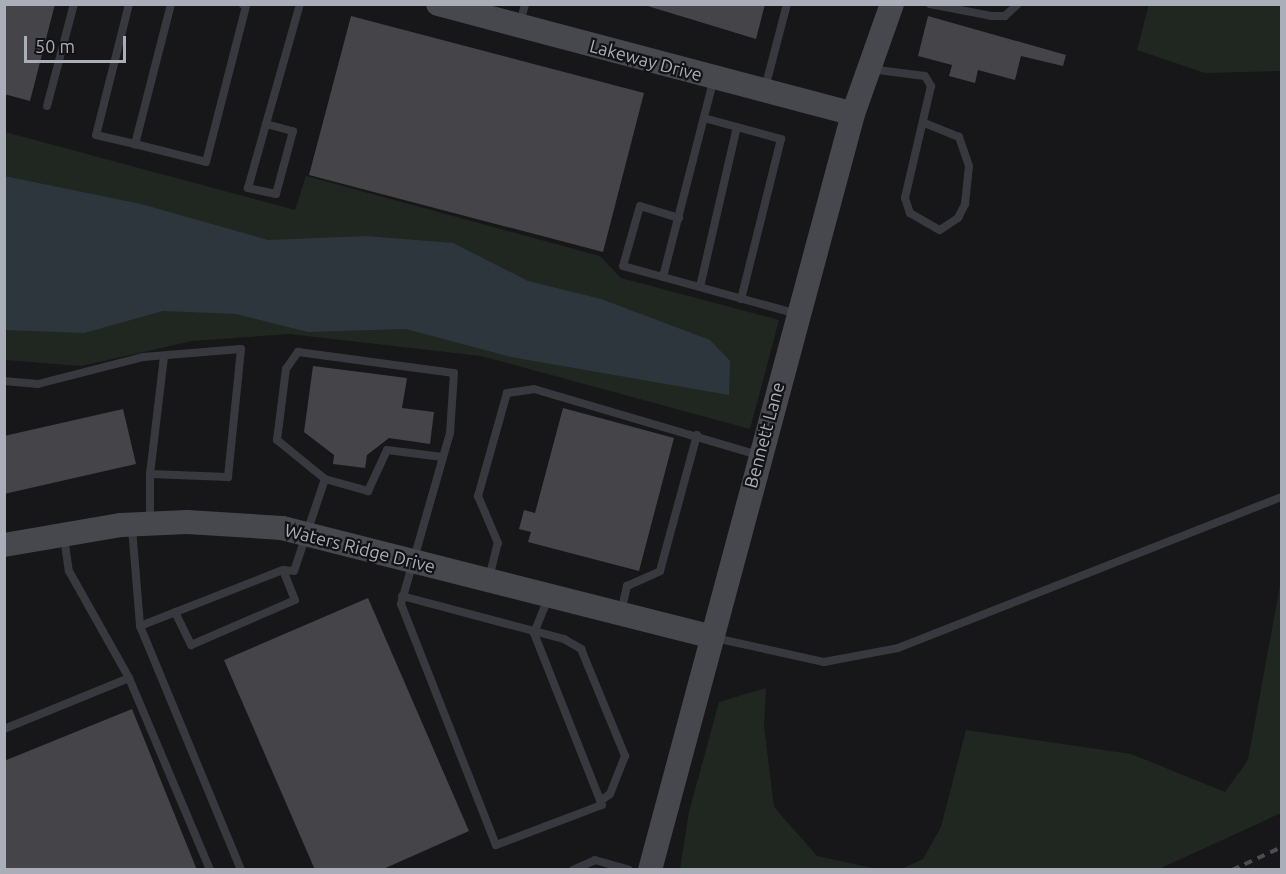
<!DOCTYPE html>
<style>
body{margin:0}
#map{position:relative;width:1286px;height:874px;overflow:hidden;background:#171719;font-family:Ubuntu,sans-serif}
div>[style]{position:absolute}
.green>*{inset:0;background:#1f2720}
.water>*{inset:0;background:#2e363d}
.building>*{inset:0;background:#444449}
.lane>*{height:8px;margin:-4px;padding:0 4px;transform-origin:4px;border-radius:4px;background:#38393e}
.secondary>*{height:24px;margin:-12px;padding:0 12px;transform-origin:12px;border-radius:12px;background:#46484e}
.rail>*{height:4px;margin-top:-2px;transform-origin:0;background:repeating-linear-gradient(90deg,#4b4d53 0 8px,transparent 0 14px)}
span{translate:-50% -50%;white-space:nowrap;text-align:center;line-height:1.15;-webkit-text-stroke:4.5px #121214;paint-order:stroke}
.street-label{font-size:18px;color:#aaaeb9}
.frame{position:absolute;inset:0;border:6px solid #aaaeb9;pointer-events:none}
.scale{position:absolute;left:24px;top:36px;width:102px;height:27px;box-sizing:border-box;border:3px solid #aaaeb9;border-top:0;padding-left:8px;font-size:18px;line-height:21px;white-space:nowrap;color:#aaaeb9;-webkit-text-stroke:4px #121214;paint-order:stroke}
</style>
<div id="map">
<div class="green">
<div style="clip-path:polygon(1149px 4px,1281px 5px,1281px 71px,1205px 73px,1137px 50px)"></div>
<div style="clip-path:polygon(5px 132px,295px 210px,306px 176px,600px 256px,621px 278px,779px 320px,750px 429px,481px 356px,289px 334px,192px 341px,81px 366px,5px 360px)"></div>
<div style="clip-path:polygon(1281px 580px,1281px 813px,1159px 869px,901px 869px,923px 859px,941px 827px,966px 730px,1131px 754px,1225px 792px,1248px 760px)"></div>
<div style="clip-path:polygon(766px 688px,764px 726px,774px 807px,817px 856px,877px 869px,680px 869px,689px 812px,719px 702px)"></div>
</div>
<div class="water">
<div style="clip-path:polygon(4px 176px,141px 204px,268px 240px,366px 236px,453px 243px,528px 281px,601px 299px,710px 340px,730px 361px,729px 395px,511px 357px,406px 329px,308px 332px,236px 314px,163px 311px,84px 333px,5px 330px)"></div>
</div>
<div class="building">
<div style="clip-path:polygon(4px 4px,55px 4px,30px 101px,4px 94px)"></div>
<div style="clip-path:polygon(641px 4px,765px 4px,756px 39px)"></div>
<div style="clip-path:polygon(351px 16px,644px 93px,603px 252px,309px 175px)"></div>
<div style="clip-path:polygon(928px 16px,1066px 55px,1063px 66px,1021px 56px,1015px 80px,978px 70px,975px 83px,949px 76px,952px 65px,918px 56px)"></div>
<div style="clip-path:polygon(313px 366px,407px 378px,402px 408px,434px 412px,430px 444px,389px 438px,367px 455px,365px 468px,333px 464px,334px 455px,304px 432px)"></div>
<div style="clip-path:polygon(563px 408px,674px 438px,639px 571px,528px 542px,531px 532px,519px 529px,524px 510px,535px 513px)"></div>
<div style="clip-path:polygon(123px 409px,136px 464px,4px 494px,4px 436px)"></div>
<div style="clip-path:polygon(368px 598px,469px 831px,381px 870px,315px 870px,224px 660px)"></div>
<div style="clip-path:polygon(132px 709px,197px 870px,4px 870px,4px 761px)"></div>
</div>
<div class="lane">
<div style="left:129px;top:4px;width:135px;rotate:104.1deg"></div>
<div style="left:96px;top:135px;width:40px;rotate:13deg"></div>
<div style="left:171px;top:4px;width:145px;rotate:104.4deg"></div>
<div style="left:135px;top:144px;width:73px;rotate:14.2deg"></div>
<div style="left:206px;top:162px;width:161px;rotate:-75.6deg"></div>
<div style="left:246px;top:6px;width:4px;rotate:-153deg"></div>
<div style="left:930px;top:4px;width:62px;rotate:11.1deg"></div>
<div style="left:991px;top:16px;width:14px"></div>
<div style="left:1005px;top:16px;width:18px;rotate:-43deg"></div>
<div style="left:520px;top:23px;width:20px;rotate:-75deg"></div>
<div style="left:870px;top:69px;width:55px;rotate:7.3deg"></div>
<div style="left:925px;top:76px;width:12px;rotate:59deg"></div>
<div style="left:931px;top:86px;width:115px;rotate:103.1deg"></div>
<div style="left:905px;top:198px;width:16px;rotate:72deg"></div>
<div style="left:910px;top:213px;width:34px;rotate:30deg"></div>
<div style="left:940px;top:230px;width:22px;rotate:-34deg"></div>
<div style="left:958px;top:218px;width:16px;rotate:-63deg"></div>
<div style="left:965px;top:204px;width:38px;rotate:-84deg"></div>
<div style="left:969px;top:166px;width:31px;rotate:-109deg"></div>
<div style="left:959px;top:137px;width:38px;rotate:-158deg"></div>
<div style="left:714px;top:78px;width:205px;rotate:104.4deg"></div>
<div style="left:663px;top:277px;width:139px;rotate:15.4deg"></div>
<div style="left:765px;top:88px;width:87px;rotate:-75.3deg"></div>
<div style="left:47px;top:106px;width:106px;rotate:-75.2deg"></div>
<div style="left:704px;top:118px;width:80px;rotate:15.3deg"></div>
<div style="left:781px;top:139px;width:165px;rotate:104deg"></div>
<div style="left:266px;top:124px;width:28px;rotate:15deg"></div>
<div style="left:293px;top:131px;width:65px;rotate:105.1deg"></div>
<div style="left:276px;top:194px;width:29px;rotate:-168deg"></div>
<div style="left:248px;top:188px;width:66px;rotate:-74.3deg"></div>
<div style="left:266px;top:124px;width:125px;rotate:-74.2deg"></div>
<div style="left:663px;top:277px;width:41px;rotate:-164.6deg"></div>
<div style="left:623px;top:266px;width:62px;rotate:-74.2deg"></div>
<div style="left:640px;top:206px;width:41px;rotate:17.1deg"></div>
<div style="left:700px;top:287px;width:164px;rotate:-77deg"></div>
<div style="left:4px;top:381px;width:34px;rotate:5deg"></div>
<div style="left:38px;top:384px;width:108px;rotate:-14.4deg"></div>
<div style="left:143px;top:357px;width:98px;rotate:-4.7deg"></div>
<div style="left:241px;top:349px;width:129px;rotate:95.8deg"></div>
<div style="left:228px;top:477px;width:78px;rotate:-177.8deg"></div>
<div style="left:150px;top:474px;width:47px;rotate:90deg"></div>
<div style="left:150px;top:474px;width:119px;rotate:-83.2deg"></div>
<div style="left:325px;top:479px;width:45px;rotate:15.6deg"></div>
<div style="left:368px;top:491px;width:45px;rotate:-65.1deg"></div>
<div style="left:387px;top:450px;width:56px;rotate:7.1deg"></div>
<div style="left:132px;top:528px;width:98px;rotate:85.3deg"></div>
<div style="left:140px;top:626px;width:154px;rotate:-21.4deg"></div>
<div style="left:283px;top:570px;width:11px;rotate:5deg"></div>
<div style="left:294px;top:571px;width:97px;rotate:-71.4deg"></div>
<div style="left:325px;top:479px;width:62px;rotate:-140.9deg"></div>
<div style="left:277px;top:440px;width:72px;rotate:-82.8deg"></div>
<div style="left:286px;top:369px;width:21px;rotate:-55deg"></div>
<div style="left:298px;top:352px;width:157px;rotate:7.7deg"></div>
<div style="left:454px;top:373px;width:60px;rotate:93.8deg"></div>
<div style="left:450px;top:433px;width:178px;rotate:106deg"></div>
<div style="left:401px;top:604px;width:259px;rotate:68.5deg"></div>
<div style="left:496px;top:845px;width:113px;rotate:-20.7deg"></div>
<div style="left:602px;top:805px;width:185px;rotate:-111.6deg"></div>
<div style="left:534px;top:633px;width:40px;rotate:-68deg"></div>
<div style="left:64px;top:537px;width:34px;rotate:82deg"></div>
<div style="left:69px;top:571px;width:123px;rotate:60.7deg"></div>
<div style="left:129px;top:678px;width:208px;rotate:67.1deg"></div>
<div style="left:489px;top:578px;width:36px;rotate:-76deg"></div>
<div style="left:498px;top:543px;width:51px;rotate:-113.1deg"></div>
<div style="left:478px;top:496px;width:107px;rotate:-74.3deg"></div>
<div style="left:507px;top:393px;width:27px;rotate:-8deg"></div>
<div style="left:534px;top:389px;width:234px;rotate:16.4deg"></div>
<div style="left:402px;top:596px;width:168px;rotate:14.9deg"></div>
<div style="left:564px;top:639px;width:20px;rotate:30deg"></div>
<div style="left:581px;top:649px;width:116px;rotate:67.6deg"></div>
<div style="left:625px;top:756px;width:41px;rotate:111.5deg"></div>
<div style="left:610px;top:794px;width:12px;rotate:145deg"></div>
<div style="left:175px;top:612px;width:37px;rotate:64deg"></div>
<div style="left:191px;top:645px;width:113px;rotate:-23.4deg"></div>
<div style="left:295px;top:600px;width:32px;rotate:-112deg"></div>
<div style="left:621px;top:612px;width:27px;rotate:-77deg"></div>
<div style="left:627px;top:586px;width:36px;rotate:-24deg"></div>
<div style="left:660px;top:571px;width:141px;rotate:-74.8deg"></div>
<div style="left:140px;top:626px;width:264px;rotate:67.5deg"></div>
<div style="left:715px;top:638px;width:112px;rotate:12.4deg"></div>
<div style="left:824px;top:662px;width:75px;rotate:-10.7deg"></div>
<div style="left:898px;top:648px;width:413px;rotate:-21.5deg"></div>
<div style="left:4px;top:729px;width:135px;rotate:-22.2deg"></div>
<div style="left:573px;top:870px;width:24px;rotate:-24deg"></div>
<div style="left:595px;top:860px;width:35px;rotate:16deg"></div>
</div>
<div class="secondary">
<div style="left:438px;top:4px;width:429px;rotate:14.8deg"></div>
<div style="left:4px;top:545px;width:119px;rotate:-9.7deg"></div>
<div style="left:121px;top:525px;width:66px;rotate:-2.6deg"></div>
<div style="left:187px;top:522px;width:95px;rotate:3.6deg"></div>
<div style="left:282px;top:528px;width:440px;rotate:14.2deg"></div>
<div style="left:650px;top:870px;width:783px;rotate:-74.97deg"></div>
<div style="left:853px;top:114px;width:117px;rotate:-70.5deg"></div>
</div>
<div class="rail">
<div style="left:1232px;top:870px;width:55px;rotate:-24.7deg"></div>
</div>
<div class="street-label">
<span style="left:646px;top:60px;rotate:15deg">Lakeway Drive</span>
<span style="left:764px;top:435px;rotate:-75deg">Bennett Lane</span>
<span style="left:360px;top:548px;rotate:14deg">Waters Ridge Drive</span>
</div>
<div class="frame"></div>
<div class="scale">50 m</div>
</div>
